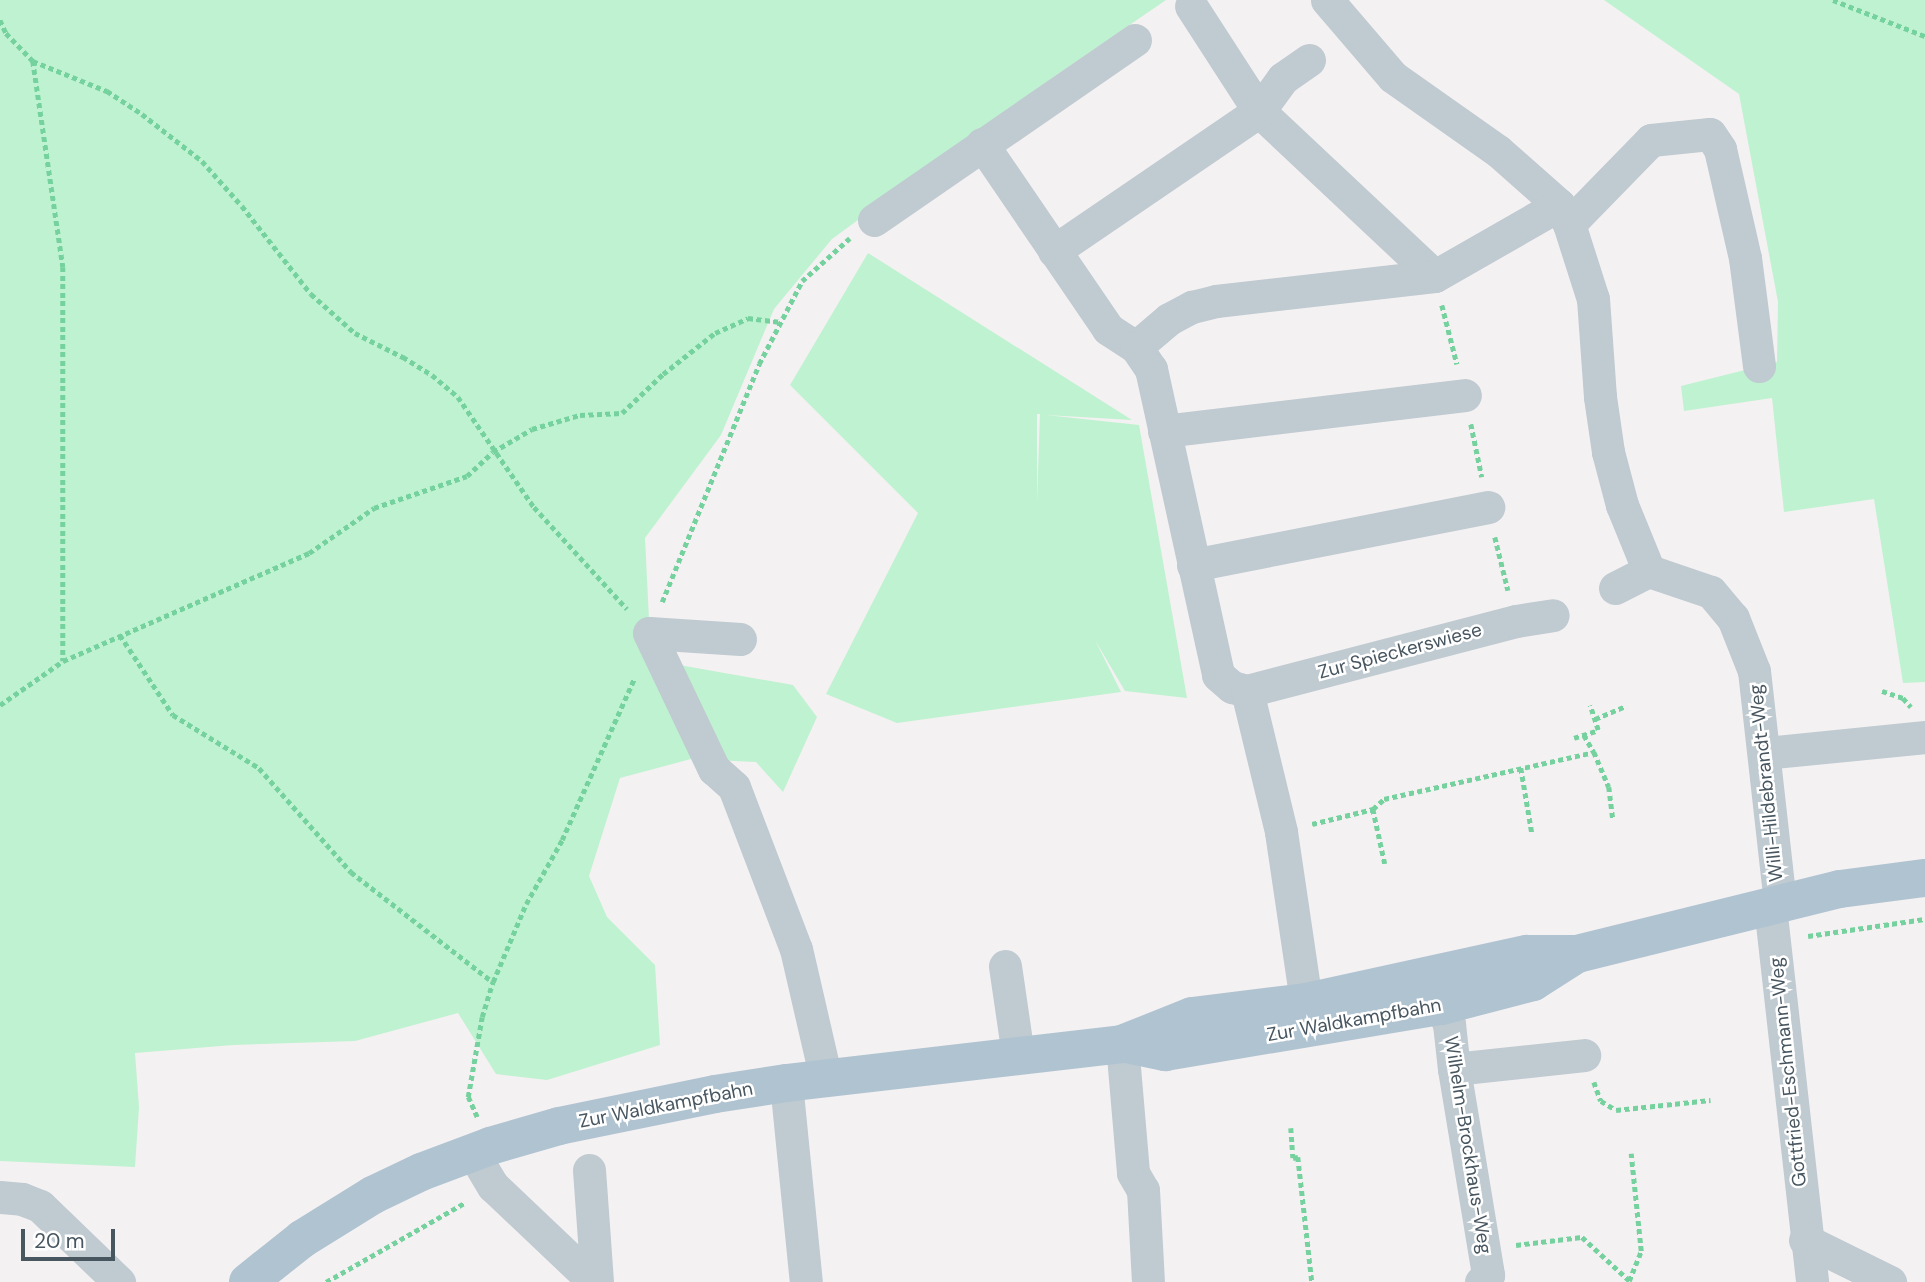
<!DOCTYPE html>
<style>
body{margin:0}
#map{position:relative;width:1925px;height:1282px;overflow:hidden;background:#f4f1f2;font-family:"DM Sans",sans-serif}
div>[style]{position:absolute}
.green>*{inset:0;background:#bff2d0}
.path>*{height:4.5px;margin-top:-2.25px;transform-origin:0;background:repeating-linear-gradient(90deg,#75d29e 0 5px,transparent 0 8.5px)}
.minor>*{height:33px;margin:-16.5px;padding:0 16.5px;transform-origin:16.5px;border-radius:16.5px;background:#bfcad1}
.major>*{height:38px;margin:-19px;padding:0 19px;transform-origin:19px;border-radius:19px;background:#b0c3d1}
span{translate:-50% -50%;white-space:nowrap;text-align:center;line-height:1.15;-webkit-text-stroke:5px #fff;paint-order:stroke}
.street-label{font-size:19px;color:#485660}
.scale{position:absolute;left:21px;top:1229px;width:94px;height:32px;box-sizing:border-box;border:4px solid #485660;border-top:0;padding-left:9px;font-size:21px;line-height:24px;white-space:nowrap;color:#485660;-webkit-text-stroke:5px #fff;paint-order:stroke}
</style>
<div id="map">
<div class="green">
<div style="clip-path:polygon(0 0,1166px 0,1055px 76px,832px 239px,774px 309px,721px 435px,645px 538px,651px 660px,793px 685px,817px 717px,783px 792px,756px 762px,691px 759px,620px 778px,589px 876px,607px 917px,655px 965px,660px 1045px,547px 1080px,496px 1074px,458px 1013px,355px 1041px,233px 1045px,135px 1053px,139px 1107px,135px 1167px,0 1161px)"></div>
<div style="clip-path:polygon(1604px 0,1925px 0,1925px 682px,1903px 683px,1874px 499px,1784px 512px,1772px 398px,1684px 411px,1681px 386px,1777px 362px,1778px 302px,1739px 94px)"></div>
<div style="clip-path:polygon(evenodd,868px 253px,1132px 420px,1046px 415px,1139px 425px,1187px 698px,1125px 691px,1095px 640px,1121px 692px,897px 723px,826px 694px,918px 513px,790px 385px,868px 253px,1037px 414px,1040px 414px,1037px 502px,1037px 414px)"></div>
</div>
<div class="path">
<div style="left:1833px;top:0;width:99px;rotate:21.4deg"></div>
<div style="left:0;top:20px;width:14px;rotate:65deg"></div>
<div style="left:6px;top:33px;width:39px;rotate:46deg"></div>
<div style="left:33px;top:61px;width:80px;rotate:22.1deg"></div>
<div style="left:107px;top:91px;width:42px;rotate:33.3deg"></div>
<div style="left:142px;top:114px;width:76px;rotate:38.1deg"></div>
<div style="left:202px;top:161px;width:60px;rotate:48.4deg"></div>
<div style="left:242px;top:206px;width:112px;rotate:51.9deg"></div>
<div style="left:311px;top:294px;width:59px;rotate:41.6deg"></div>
<div style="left:355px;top:333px;width:54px;rotate:26.6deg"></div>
<div style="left:403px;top:357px;width:34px;rotate:32deg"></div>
<div style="left:432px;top:375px;width:34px;rotate:40deg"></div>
<div style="left:458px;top:397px;width:134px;rotate:55.4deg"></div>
<div style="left:534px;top:507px;width:138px;rotate:47.6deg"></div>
<div style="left:33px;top:61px;width:208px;rotate:81.7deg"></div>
<div style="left:63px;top:267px;width:394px;rotate:90deg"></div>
<div style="left:1442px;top:305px;width:61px;rotate:75.7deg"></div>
<div style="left:1471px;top:424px;width:54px;rotate:78.3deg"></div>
<div style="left:1495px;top:537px;width:55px;rotate:76.2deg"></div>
<div style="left:662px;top:602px;width:257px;rotate:-67.8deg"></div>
<div style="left:759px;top:364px;width:93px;rotate:-62.6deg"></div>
<div style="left:802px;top:281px;width:64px;rotate:-41.9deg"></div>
<div style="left:120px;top:635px;width:96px;rotate:56.5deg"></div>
<div style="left:173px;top:715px;width:101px;rotate:31.6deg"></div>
<div style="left:259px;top:768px;width:139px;rotate:48.5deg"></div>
<div style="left:351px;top:872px;width:180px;rotate:37.8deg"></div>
<div style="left:1882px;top:691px;width:22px;rotate:18deg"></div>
<div style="left:1903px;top:698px;width:12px;rotate:48deg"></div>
<div style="left:0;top:705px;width:77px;rotate:-34.9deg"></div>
<div style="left:63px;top:661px;width:269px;rotate:-23.7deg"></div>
<div style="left:309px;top:553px;width:79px;rotate:-34.7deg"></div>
<div style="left:374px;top:508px;width:98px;rotate:-19deg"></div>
<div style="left:467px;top:476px;width:35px;rotate:-43deg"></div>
<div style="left:493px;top:452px;width:45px;rotate:-30.5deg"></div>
<div style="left:532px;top:429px;width:50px;rotate:-16.3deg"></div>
<div style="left:580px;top:415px;width:42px;rotate:-2.7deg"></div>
<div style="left:622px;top:413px;width:57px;rotate:-43.6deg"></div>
<div style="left:663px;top:374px;width:66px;rotate:-38.3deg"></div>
<div style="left:715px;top:333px;width:36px;rotate:-24deg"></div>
<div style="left:748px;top:318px;width:33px;rotate:7deg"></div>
<div style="left:1595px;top:719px;width:34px;rotate:-23deg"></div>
<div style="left:1584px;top:735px;width:20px;rotate:60deg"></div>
<div style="left:1574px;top:738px;width:25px;rotate:-18deg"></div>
<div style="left:1598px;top:730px;width:26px;rotate:-108deg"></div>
<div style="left:1521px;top:768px;width:66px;rotate:80.4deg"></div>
<div style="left:1373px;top:809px;width:56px;rotate:77.7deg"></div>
<div style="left:1312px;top:824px;width:63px;rotate:-13.8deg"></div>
<div style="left:1373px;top:809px;width:15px;rotate:-42deg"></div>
<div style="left:1384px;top:799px;width:215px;rotate:-12.6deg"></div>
<div style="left:1594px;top:752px;width:38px;rotate:67deg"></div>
<div style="left:1609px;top:787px;width:32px;rotate:83deg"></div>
<div style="left:1808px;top:936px;width:118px;rotate:-8.3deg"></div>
<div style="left:1594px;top:1082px;width:20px;rotate:70deg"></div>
<div style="left:1601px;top:1101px;width:17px;rotate:31deg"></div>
<div style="left:1616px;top:1110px;width:95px;rotate:-6.1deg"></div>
<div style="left:477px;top:1117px;width:22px;rotate:-114deg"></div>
<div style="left:468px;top:1097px;width:81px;rotate:-80.1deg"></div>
<div style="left:482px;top:1017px;width:37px;rotate:-73deg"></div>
<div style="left:493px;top:982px;width:85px;rotate:-67.1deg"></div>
<div style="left:526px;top:904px;width:73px;rotate:-60.6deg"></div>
<div style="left:562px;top:840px;width:176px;rotate:-65.9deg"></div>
<div style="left:1291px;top:1128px;width:30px;rotate:86deg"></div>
<div style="left:1293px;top:1158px;width:5px;rotate:-11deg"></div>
<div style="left:1298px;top:1157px;width:126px;rotate:83.6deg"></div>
<div style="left:1516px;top:1245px;width:66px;rotate:-6.9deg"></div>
<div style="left:1582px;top:1237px;width:67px;rotate:42.6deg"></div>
<div style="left:1629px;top:1281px;width:32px;rotate:-68deg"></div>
<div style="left:1641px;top:1251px;width:98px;rotate:-95.9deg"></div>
<div style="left:326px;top:1282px;width:161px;rotate:-29.7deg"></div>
</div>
<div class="minor">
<div style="left:1327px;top:0;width:101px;rotate:49.4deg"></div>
<div style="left:1393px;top:77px;width:128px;rotate:35.2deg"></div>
<div style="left:1498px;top:151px;width:81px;rotate:41.5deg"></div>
<div style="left:1559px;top:205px;width:21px;rotate:62deg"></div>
<div style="left:1569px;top:224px;width:79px;rotate:72.3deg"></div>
<div style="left:1593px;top:299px;width:98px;rotate:85.9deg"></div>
<div style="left:1600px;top:397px;width:56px;rotate:81.7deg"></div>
<div style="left:1608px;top:452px;width:55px;rotate:75.2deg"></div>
<div style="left:1622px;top:505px;width:71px;rotate:67.8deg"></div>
<div style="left:1649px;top:571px;width:65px;rotate:18.7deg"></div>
<div style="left:1711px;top:592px;width:34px;rotate:50deg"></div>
<div style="left:1733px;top:618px;width:57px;rotate:68.4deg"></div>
<div style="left:1754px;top:671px;width:233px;rotate:83.6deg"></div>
<div style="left:1309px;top:60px;width:32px;rotate:145deg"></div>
<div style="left:1283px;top:78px;width:41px;rotate:126deg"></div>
<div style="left:1259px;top:111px;width:241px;rotate:43.2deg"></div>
<div style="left:982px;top:144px;width:224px;rotate:55.7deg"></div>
<div style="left:1108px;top:329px;width:33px;rotate:33deg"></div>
<div style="left:1136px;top:347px;width:43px;rotate:-40.3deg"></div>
<div style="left:1169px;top:319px;width:26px;rotate:-28deg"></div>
<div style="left:1192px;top:307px;width:25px;rotate:-14deg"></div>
<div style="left:1216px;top:301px;width:220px;rotate:-6.5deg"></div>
<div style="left:1435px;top:276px;width:143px;rotate:-29.8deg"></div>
<div style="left:874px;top:220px;width:317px;rotate:-34.6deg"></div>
<div style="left:1569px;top:224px;width:117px;rotate:-45.7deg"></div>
<div style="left:1651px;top:140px;width:59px;rotate:-5.8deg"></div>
<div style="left:1710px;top:134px;width:18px;rotate:56deg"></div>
<div style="left:1720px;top:149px;width:112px;rotate:77.1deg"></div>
<div style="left:1745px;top:258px;width:109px;rotate:82.6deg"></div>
<div style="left:1054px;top:251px;width:248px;rotate:-34.3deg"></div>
<div style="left:1259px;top:111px;width:125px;rotate:-122.9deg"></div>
<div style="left:1136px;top:347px;width:27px;rotate:56deg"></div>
<div style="left:1151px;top:369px;width:313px;rotate:77.6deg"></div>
<div style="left:1218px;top:675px;width:18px;rotate:41deg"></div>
<div style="left:1232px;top:687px;width:16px;rotate:15deg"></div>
<div style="left:1247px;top:691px;width:145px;rotate:76.4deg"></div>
<div style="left:1281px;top:832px;width:172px;rotate:81.6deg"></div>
<div style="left:1164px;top:431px;width:303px;rotate:-6.8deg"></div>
<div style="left:1193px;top:565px;width:301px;rotate:-11.1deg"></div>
<div style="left:1615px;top:588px;width:38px;rotate:-27deg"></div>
<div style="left:740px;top:639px;width:91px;rotate:-176.2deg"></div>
<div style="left:649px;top:633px;width:151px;rotate:64.5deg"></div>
<div style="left:714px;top:769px;width:27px;rotate:42deg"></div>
<div style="left:734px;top:787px;width:173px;rotate:69.1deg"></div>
<div style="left:796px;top:949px;width:133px;rotate:77deg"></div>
<div style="left:1247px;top:691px;width:278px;rotate:-14.6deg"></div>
<div style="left:1516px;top:621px;width:37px;rotate:-9deg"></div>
<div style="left:1765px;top:753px;width:161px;rotate:-5.7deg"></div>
<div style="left:1770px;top:906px;width:378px;rotate:83.6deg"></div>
<div style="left:1005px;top:966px;width:90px;rotate:81.7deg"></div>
<div style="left:1441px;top:1006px;width:20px;rotate:66deg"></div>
<div style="left:1449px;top:1024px;width:45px;rotate:83.7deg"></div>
<div style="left:1454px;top:1069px;width:209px;rotate:80.6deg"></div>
<div style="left:1488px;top:1275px;width:10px;rotate:135deg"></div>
<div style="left:1122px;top:1044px;width:129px;rotate:85.1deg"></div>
<div style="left:1133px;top:1173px;width:20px;rotate:60deg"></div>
<div style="left:1143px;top:1190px;width:92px;rotate:86.9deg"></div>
<div style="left:1454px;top:1069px;width:131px;rotate:-6.1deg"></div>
<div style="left:786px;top:1083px;width:200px;rotate:84.3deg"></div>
<div style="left:473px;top:1153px;width:39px;rotate:59deg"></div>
<div style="left:493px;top:1186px;width:139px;rotate:43.5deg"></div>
<div style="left:589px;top:1170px;width:112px;rotate:85.9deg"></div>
<div style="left:0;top:1197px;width:22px;rotate:5deg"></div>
<div style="left:22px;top:1199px;width:19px;rotate:21deg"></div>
<div style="left:40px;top:1206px;width:110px;rotate:43.9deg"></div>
<div style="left:1805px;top:1240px;width:95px;rotate:26.3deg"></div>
</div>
<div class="major">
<div style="left:1131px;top:1045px;width:35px;rotate:12deg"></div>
<div style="left:1165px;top:1052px;width:280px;rotate:-9.5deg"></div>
<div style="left:1441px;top:1006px;width:95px;rotate:-14.6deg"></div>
<div style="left:1533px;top:982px;width:52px;rotate:-32.5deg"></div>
<div style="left:248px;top:1282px;width:69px;rotate:-38.5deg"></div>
<div style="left:302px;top:1239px;width:84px;rotate:-31.8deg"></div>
<div style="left:373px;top:1195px;width:53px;rotate:-25.6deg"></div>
<div style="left:421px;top:1172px;width:74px;rotate:-20.6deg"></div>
<div style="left:490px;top:1146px;width:72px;rotate:-16.2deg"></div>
<div style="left:559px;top:1126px;width:159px;rotate:-11.6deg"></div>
<div style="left:715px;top:1094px;width:72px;rotate:-8.8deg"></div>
<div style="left:786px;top:1083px;width:338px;rotate:-6.6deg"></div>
<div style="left:1122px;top:1044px;width:75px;rotate:-21.8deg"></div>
<div style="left:1192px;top:1016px;width:115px;rotate:-7deg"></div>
<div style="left:1306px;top:1002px;width:226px;rotate:-12.3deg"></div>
<div style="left:1527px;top:954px;width:50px"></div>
<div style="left:1577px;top:954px;width:271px;rotate:-13.9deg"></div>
<div style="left:1840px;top:889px;width:86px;rotate:-7.4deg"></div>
</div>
<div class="street-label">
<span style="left:1400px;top:651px;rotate:-15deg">Zur Spieckerswiese</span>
<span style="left:1766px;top:783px;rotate:-96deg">Willi-Hildebrandt-Weg</span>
<span style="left:1354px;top:1020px;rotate:-10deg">Zur Waldkampfbahn</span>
<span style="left:1788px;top:1072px;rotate:-96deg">Gottfried-Eschmann-Weg</span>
<span style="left:666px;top:1105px;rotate:-11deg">Zur Waldkampfbahn</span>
<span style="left:1468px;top:1145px;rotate:81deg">Wilhelm-Brockhaus-Weg</span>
</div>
<div class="scale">20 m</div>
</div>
